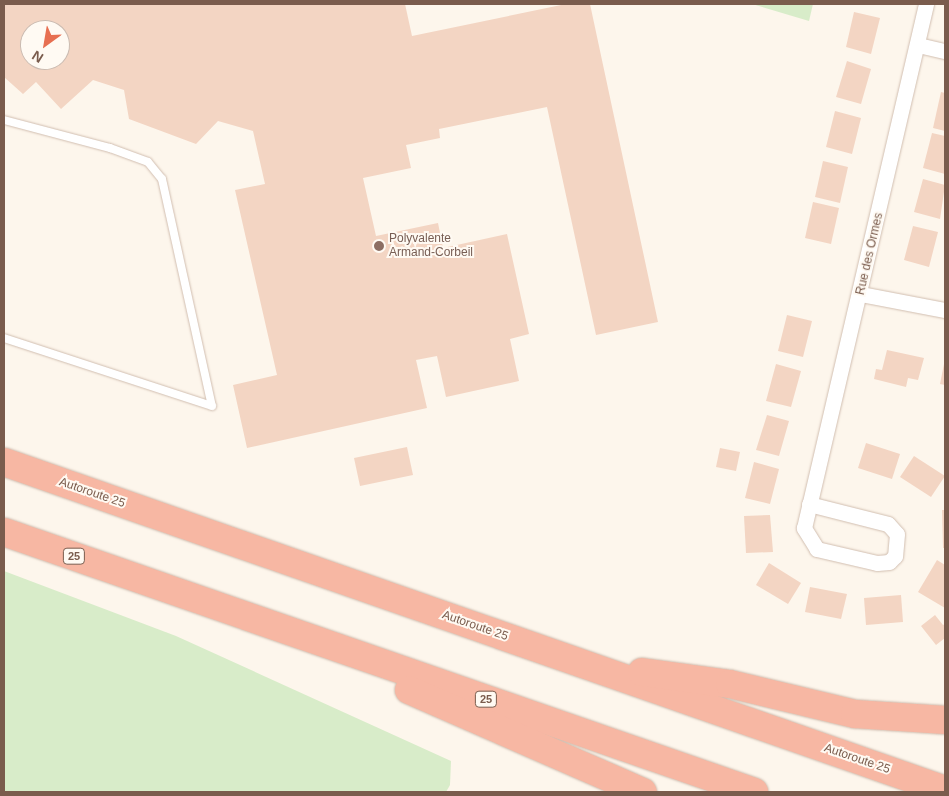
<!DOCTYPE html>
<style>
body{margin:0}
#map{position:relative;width:949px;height:796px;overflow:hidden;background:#fdf6ec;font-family:Helvetica,sans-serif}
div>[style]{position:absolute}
.green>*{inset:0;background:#d8ecc9}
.building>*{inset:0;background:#f3d5c3}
.roads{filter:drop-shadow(0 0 1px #d1beb0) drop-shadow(0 0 1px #d1beb0)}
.service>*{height:8px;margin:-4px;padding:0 4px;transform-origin:4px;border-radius:4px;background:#fff}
.minor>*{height:15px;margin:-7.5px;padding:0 7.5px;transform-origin:7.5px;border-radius:7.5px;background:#fff}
.motorway>*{height:28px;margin:-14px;padding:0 14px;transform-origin:14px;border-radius:14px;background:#f7b7a3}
.dots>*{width:14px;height:14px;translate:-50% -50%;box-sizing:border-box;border:2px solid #fffaf3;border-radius:50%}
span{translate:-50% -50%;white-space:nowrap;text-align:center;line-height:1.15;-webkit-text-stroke:4px #fffaf3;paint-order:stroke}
.shield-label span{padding:1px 4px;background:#fffaf3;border:1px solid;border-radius:4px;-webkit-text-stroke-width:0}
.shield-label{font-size:11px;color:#7a5c4d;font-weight:700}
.education-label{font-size:12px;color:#785e54}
.left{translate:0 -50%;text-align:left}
.street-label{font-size:12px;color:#7a5c4d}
.frame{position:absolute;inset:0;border:5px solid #7a5c4d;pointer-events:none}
.north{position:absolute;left:20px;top:20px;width:50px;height:50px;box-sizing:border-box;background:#fffaf3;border:1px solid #cabbb1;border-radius:50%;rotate:212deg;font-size:14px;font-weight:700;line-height:20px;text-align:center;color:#7a5c4d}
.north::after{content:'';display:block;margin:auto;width:18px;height:22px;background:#e76f51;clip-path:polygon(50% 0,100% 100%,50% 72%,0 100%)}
</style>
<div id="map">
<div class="green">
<div style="clip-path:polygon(752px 4px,813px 4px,809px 21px)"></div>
<div style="clip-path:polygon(4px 571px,176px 636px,451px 761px,450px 785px,446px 792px,4px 792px)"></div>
</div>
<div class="building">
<div style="clip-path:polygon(evenodd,4px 4px,405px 4px,412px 36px,566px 4px,590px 4px,658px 322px,596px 335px,547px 107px,439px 129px,440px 138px,406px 145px,411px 168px,363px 178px,376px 236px,438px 223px,443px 248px,507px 234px,529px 334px,510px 339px,519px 381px,446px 397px,437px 356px,416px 360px,427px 408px,247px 448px,233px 385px,277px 375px,235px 190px,265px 184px,253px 131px,218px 121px,196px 144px,129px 119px,124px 90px,93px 80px,61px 109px,36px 82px,23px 94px,4px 77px,4px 4px,30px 30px,60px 30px,60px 60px,30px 60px,30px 30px)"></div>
<div style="clip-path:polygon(854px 12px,880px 18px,871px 54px,846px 47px)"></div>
<div style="clip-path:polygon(847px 61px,871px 69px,861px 104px,836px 97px)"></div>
<div style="clip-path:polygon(941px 92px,945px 93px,945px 131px,933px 128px)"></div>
<div style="clip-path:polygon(835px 111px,861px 118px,852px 154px,826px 147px)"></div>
<div style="clip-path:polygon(932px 133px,945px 136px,945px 174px,923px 168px)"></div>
<div style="clip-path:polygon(823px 161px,848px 167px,840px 203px,815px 197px)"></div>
<div style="clip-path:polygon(923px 179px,945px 185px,940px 219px,914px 212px)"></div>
<div style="clip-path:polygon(813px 202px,839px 208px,831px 244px,805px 238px)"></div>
<div style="clip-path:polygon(913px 226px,938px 232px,929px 267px,904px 260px)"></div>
<div style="clip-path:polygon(787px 315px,812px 321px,803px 357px,778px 351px)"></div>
<div style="clip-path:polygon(887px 350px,924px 358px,918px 380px,908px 378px,906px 387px,874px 379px,876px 369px,882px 370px)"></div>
<div style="clip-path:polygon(776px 364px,801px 371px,791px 407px,766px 401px)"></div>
<div style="clip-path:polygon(944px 364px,945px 364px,945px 385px,940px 384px)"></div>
<div style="clip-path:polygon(767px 415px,789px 421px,779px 456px,756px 450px)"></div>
<div style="clip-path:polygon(866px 443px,900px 454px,892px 479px,858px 468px)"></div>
<div style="clip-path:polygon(407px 447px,413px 475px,360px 486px,354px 458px)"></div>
<div style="clip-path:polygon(720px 448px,740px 452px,736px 471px,716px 467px)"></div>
<div style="clip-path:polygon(914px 456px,945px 476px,931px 497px,900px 477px)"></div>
<div style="clip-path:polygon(754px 462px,779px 469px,770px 504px,745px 498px)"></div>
<div style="clip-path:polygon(942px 510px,945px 510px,945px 548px,943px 548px)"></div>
<div style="clip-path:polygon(770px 515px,773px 552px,746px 553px,744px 516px)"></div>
<div style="clip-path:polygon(937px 560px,945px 565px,945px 608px,918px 592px)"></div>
<div style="clip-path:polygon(769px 563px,801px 583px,788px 604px,756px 585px)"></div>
<div style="clip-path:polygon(810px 587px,847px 594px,841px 619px,805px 612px)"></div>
<div style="clip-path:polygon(901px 595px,903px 622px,866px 625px,864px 598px)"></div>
<div style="clip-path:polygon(935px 615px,943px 625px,945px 624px,945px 638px,936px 645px,921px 626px)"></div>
</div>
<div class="roads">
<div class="service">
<div style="left:4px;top:120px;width:110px;rotate:14.8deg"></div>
<div style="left:110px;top:148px;width:40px;rotate:20.2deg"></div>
<div style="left:148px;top:162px;width:22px;rotate:51deg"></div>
<div style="left:162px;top:179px;width:232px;rotate:77.6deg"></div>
<div style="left:212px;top:406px;width:219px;rotate:-161.9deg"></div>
</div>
<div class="minor">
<div style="left:918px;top:45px;width:28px;rotate:13deg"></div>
<div style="left:861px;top:294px;width:86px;rotate:10.8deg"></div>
<div style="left:809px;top:504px;width:81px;rotate:14.2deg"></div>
<div style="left:888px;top:524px;width:13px;rotate:48deg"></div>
<div style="left:897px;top:534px;width:22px;rotate:95deg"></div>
<div style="left:895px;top:556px;width:8px;rotate:135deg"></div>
<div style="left:889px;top:562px;width:12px;rotate:175deg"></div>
<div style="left:877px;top:563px;width:62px;rotate:-166.9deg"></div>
<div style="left:817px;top:549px;width:25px;rotate:-122deg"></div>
<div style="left:804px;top:528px;width:538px;rotate:-76.89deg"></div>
</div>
<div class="motorway">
<div style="left:4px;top:462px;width:997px;rotate:19.22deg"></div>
<div style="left:4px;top:532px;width:794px;rotate:19.12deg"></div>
<div style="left:642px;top:672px;width:89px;rotate:7.8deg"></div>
<div style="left:730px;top:684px;width:129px;rotate:13.5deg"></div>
<div style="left:855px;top:714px;width:90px;rotate:3.8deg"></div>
<div style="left:409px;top:690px;width:255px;rotate:23.6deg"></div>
</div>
</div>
<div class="dots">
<div style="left:379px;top:246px;background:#8d6e63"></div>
</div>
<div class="shield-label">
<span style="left:74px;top:556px">25</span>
<span style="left:486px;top:699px">25</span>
</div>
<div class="education-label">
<span class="left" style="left:389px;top:246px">Polyvalente<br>Armand-Corbeil</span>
</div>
<div class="street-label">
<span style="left:870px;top:254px;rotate:-77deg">Rue des Ormes</span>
<span style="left:92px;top:493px;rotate:19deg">Autoroute 25</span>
<span style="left:475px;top:626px;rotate:19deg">Autoroute 25</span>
<span style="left:857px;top:759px;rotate:19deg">Autoroute 25</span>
</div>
<div class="frame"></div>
<div class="north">N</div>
</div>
